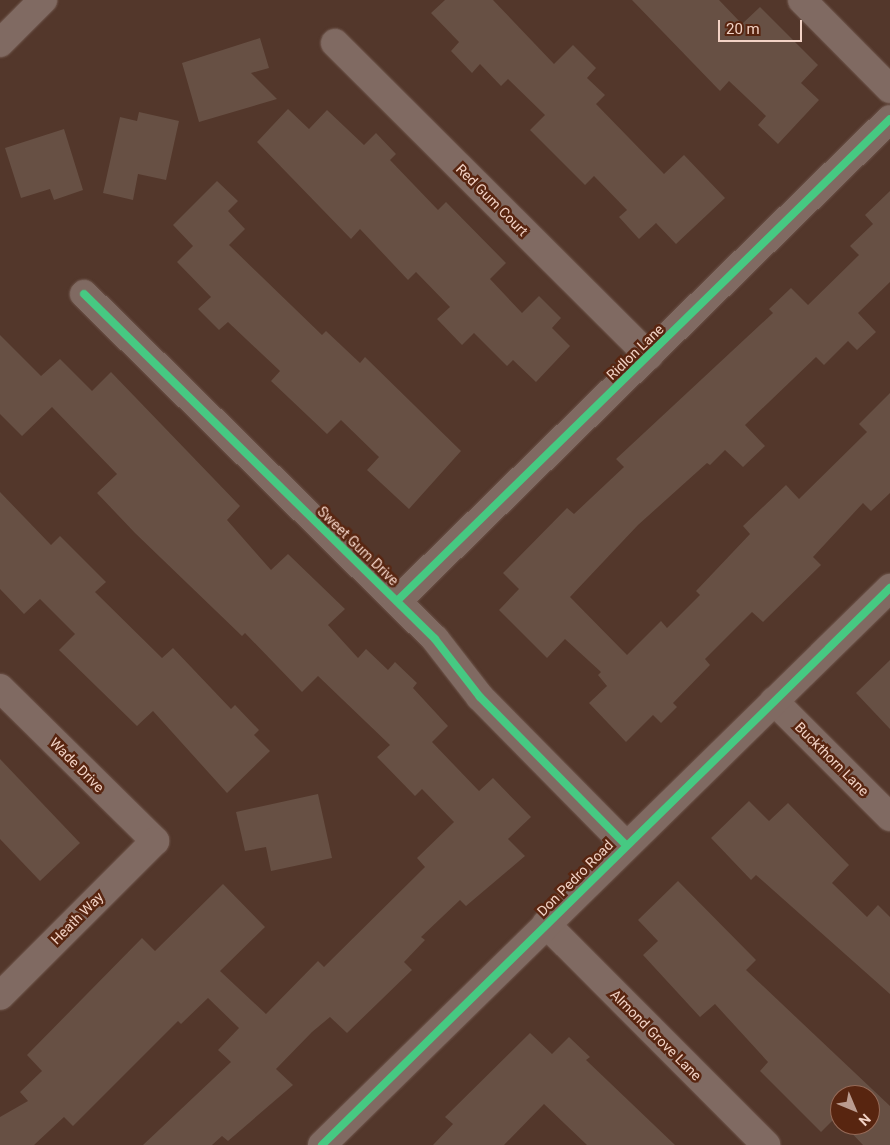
<!DOCTYPE html>
<style>
body{margin:0}
#map{position:relative;width:890px;height:1145px;overflow:hidden;background:#53372b;font-family:Roboto,sans-serif}
div>[style]{position:absolute}
.building>*{inset:0;background:#675044}
.roads{filter:drop-shadow(0 0 1px #6e554b) drop-shadow(0 0 1px #6e554b)}
.minor>*{height:28px;margin:-14px;padding:0 14px;transform-origin:14px;border-radius:14px;background:#806a62}
.cycleway>*{height:8px;margin:-4px;padding:0 4px;transform-origin:4px;border-radius:4px;background:#46c982}
span{translate:-50% -50%;white-space:nowrap;text-align:center;line-height:1.15;-webkit-text-stroke:5px #582510;paint-order:stroke}
.street-label{font-size:14px;color:#f3d3c6}
.north{position:absolute;left:830px;top:1085px;width:50px;height:50px;box-sizing:border-box;background:#582510;border:1px solid #966b59;border-radius:50%;rotate:135deg;font-size:14px;font-weight:700;line-height:20px;text-align:center;color:#f3d3c6}
.north::after{content:'';display:block;margin:auto;width:18px;height:22px;background:#bb9c90;clip-path:polygon(50% 0,100% 100%,50% 72%,0 100%)}
.scale{position:absolute;left:718px;top:20px;width:84px;height:22px;box-sizing:border-box;border:2px solid #f3d3c6;border-top:0;padding-left:6px;font-size:15px;line-height:18px;white-space:nowrap;color:#f3d3c6;-webkit-text-stroke:4px #582510;paint-order:stroke}
</style>
<div id="map">
<div class="building">
<div style="clip-path:polygon(445px 0,493px 0,554px 64px,573px 45px,596px 68px,587px 78px,605px 95px,596px 104px,664px 174px,684px 155px,725px 198px,676px 244px,656px 223px,639px 239px,619px 217px,627px 210px,594px 176px,585px 185px,530px 130px,545px 115px,508px 79px,501px 86px,480px 64px,472px 73px,451px 51px,459px 42px,431px 13px)"></div>
<div style="clip-path:polygon(632px 0,719px 0,742px 24px,760px 7px,818px 65px,801px 83px,819px 100px,778px 144px,758px 125px,766px 116px,729px 81px,720px 91px)"></div>
<div style="clip-path:polygon(260px 38px,269px 68px,251px 73px,277px 99px,199px 122px,182px 63px)"></div>
<div style="clip-path:polygon(288px 109px,309px 129px,327px 110px,364px 145px,376px 133px,396px 154px,390px 160px,438px 210px,446px 202px,506px 263px,490px 279px,522px 313px,539px 296px,561px 318px,552px 328px,570px 346px,536px 382px,513px 360px,507px 366px,474px 333px,462px 345px,437px 319px,450px 307px,416px 272px,408px 280px,360px 229px,351px 239px,257px 142px)"></div>
<div style="clip-path:polygon(139px 112px,179px 121px,166px 180px,138px 174px,133px 200px,103px 193px,120px 117px,137px 121px)"></div>
<div style="clip-path:polygon(64px 129px,83px 190px,54px 200px,50px 189px,21px 198px,5px 148px)"></div>
<div style="clip-path:polygon(217px 181px,238px 201px,228px 211px,245px 229px,229px 245px,322px 335px,326px 331px,360px 363px,365px 357px,461px 451px,409px 509px,367px 470px,379px 457px,341px 420px,327px 434px,271px 381px,280px 371px,228px 322px,219px 330px,198px 309px,211px 297px,177px 262px,193px 246px,173px 225px)"></div>
<div style="clip-path:polygon(890px 191px,890px 282px,858px 313px,876px 332px,857px 350px,848px 341px,824px 365px,816px 357px,745px 425px,765px 446px,743px 467px,725px 450px,710px 465px,707px 463px,638px 525px,570px 597px,627px 655px,661px 621px,667px 628px,700px 595px,696px 591px,750px 534px,743px 526px,786px 485px,799px 499px,867px 432px,859px 424px,890px 393px,890px 493px,871px 511px,863px 503px,813px 557px,821px 565px,763px 622px,752px 612px,705px 659px,710px 665px,673px 703px,677px 707px,661px 723px,653px 715px,626px 742px,589px 703px,607px 686px,598px 675px,601px 672px,565px 639px,547px 658px,499px 610px,519px 589px,503px 573px,567px 508px,574px 514px,624px 467px,616px 459px,773px 313px,769px 309px,791px 288px,808px 305px,859px 255px,850px 246px,873px 224px,865px 215px)"></div>
<div style="clip-path:polygon(0 335px,41px 376px,60px 359px,92px 391px,111px 372px,240px 506px,227px 520px,271px 570px,288px 554px,345px 609px,328px 625px,358px 658px,366px 649px,388px 670px,395px 662px,417px 683px,413px 688px,448px 726px,432px 742px,479px 791px,493px 778px,531px 817px,508px 839px,525px 856px,466px 906px,460px 900px,421px 937px,425px 940px,404px 962px,412px 970px,347px 1033px,330px 1017px,312px 1032px,276px 1069px,293px 1085px,228px 1141px,222px 1136px,212px 1145px,143px 1145px,231px 1062px,218px 1050px,239px 1028px,208px 998px,181px 1024px,178px 1021px,73px 1126px,64px 1117px,34px 1145px,0 1145px,0 1117px,28px 1101px,20px 1092px,42px 1071px,27px 1055px,142px 938px,155px 951px,223px 884px,265px 927px,220px 971px,266px 1014px,318px 961px,324px 967px,425px 867px,417px 858px,454px 822px,422px 789px,415px 796px,377px 757px,390px 745px,318px 676px,302px 692px,245px 633px,242px 636px,135px 533px,97px 493px,117px 474px,52px 407px,22px 436px,0 414px)"></div>
<div style="clip-path:polygon(0 492px,51px 545px,60px 536px,106px 582px,95px 592px,162px 658px,173px 648px,231px 709px,235px 705px,259px 730px,254px 735px,270px 751px,227px 793px,153px 711px,137px 726px,59px 650px,75px 634px,40px 599px,24px 614px,0 589px)"></div>
<div style="clip-path:polygon(890px 660px,890px 729px,856px 693px)"></div>
<div style="clip-path:polygon(0 759px,80px 843px,40px 881px,0 839px)"></div>
<div style="clip-path:polygon(318px 794px,332px 858px,271px 871px,266px 847px,245px 851px,236px 812px)"></div>
<div style="clip-path:polygon(749px 801px,769px 821px,788px 803px,849px 865px,832px 883px,867px 917px,878px 905px,890px 917px,890px 994px,756px 875px,751px 880px,711px 838px)"></div>
<div style="clip-path:polygon(678px 881px,756px 960px,746px 970px,890px 1106px,890px 1145px,863px 1145px,844px 1125px,870px 1125px,870px 1095px,840px 1095px,840px 1121px,836px 1117px,821px 1132px,760px 1071px,768px 1062px,715px 1004px,700px 1017px,643px 955px,658px 941px,638px 920px)"></div>
<div style="clip-path:polygon(530px 1033px,552px 1054px,569px 1037px,590px 1057px,586px 1060px,675px 1145px,587px 1145px,544px 1104px,504px 1145px,433px 1145px,453px 1124px,445px 1117px)"></div>
</div>
<div class="roads">
<div class="minor">
<div style="left:802px;top:0;width:125px;rotate:45.3deg"></div>
<div style="left:0;top:43px;width:61px;rotate:-45deg"></div>
<div style="left:335px;top:43px;width:443px;rotate:44.9deg"></div>
<div style="left:84px;top:294px;width:492px;rotate:44.5deg"></div>
<div style="left:435px;top:639px;width:73px;rotate:52.2deg"></div>
<div style="left:480px;top:697px;width:208px;rotate:45.4deg"></div>
<div style="left:397px;top:601px;width:689px;rotate:-44.35deg"></div>
<div style="left:0;top:688px;width:218px;rotate:44.6deg"></div>
<div style="left:155px;top:841px;width:219px;rotate:135deg"></div>
<div style="left:774px;top:701px;width:164px;rotate:45deg"></div>
<div style="left:546px;top:924px;width:312px;rotate:45.1deg"></div>
<div style="left:322px;top:1145px;width:796px;rotate:-44.44deg"></div>
</div>
</div>
<div class="cycleway">
<div style="left:84px;top:294px;width:492px;rotate:44.5deg"></div>
<div style="left:435px;top:639px;width:73px;rotate:52.2deg"></div>
<div style="left:480px;top:697px;width:208px;rotate:45.4deg"></div>
<div style="left:397px;top:601px;width:689px;rotate:-44.35deg"></div>
<div style="left:322px;top:1145px;width:796px;rotate:-44.44deg"></div>
</div>
<div class="street-label">
<span style="left:492px;top:200px;rotate:45deg">Red Gum Court</span>
<span style="left:635px;top:352px;rotate:-44deg">Ridlon Lane</span>
<span style="left:358px;top:546px;rotate:44deg">Sweet Gum Drive</span>
<span style="left:832px;top:759px;rotate:45deg">Buckthorn Lane</span>
<span style="left:77px;top:765px;rotate:45deg">Wade Drive</span>
<span style="left:575px;top:878px;rotate:-45deg">Don Pedro Road</span>
<span style="left:77px;top:918px;rotate:-45deg">Heath Way</span>
<span style="left:656px;top:1035px;rotate:45deg">Almond Grove Lane</span>
</div>
<div class="north">N</div>
<div class="scale">20 m</div>
</div>
